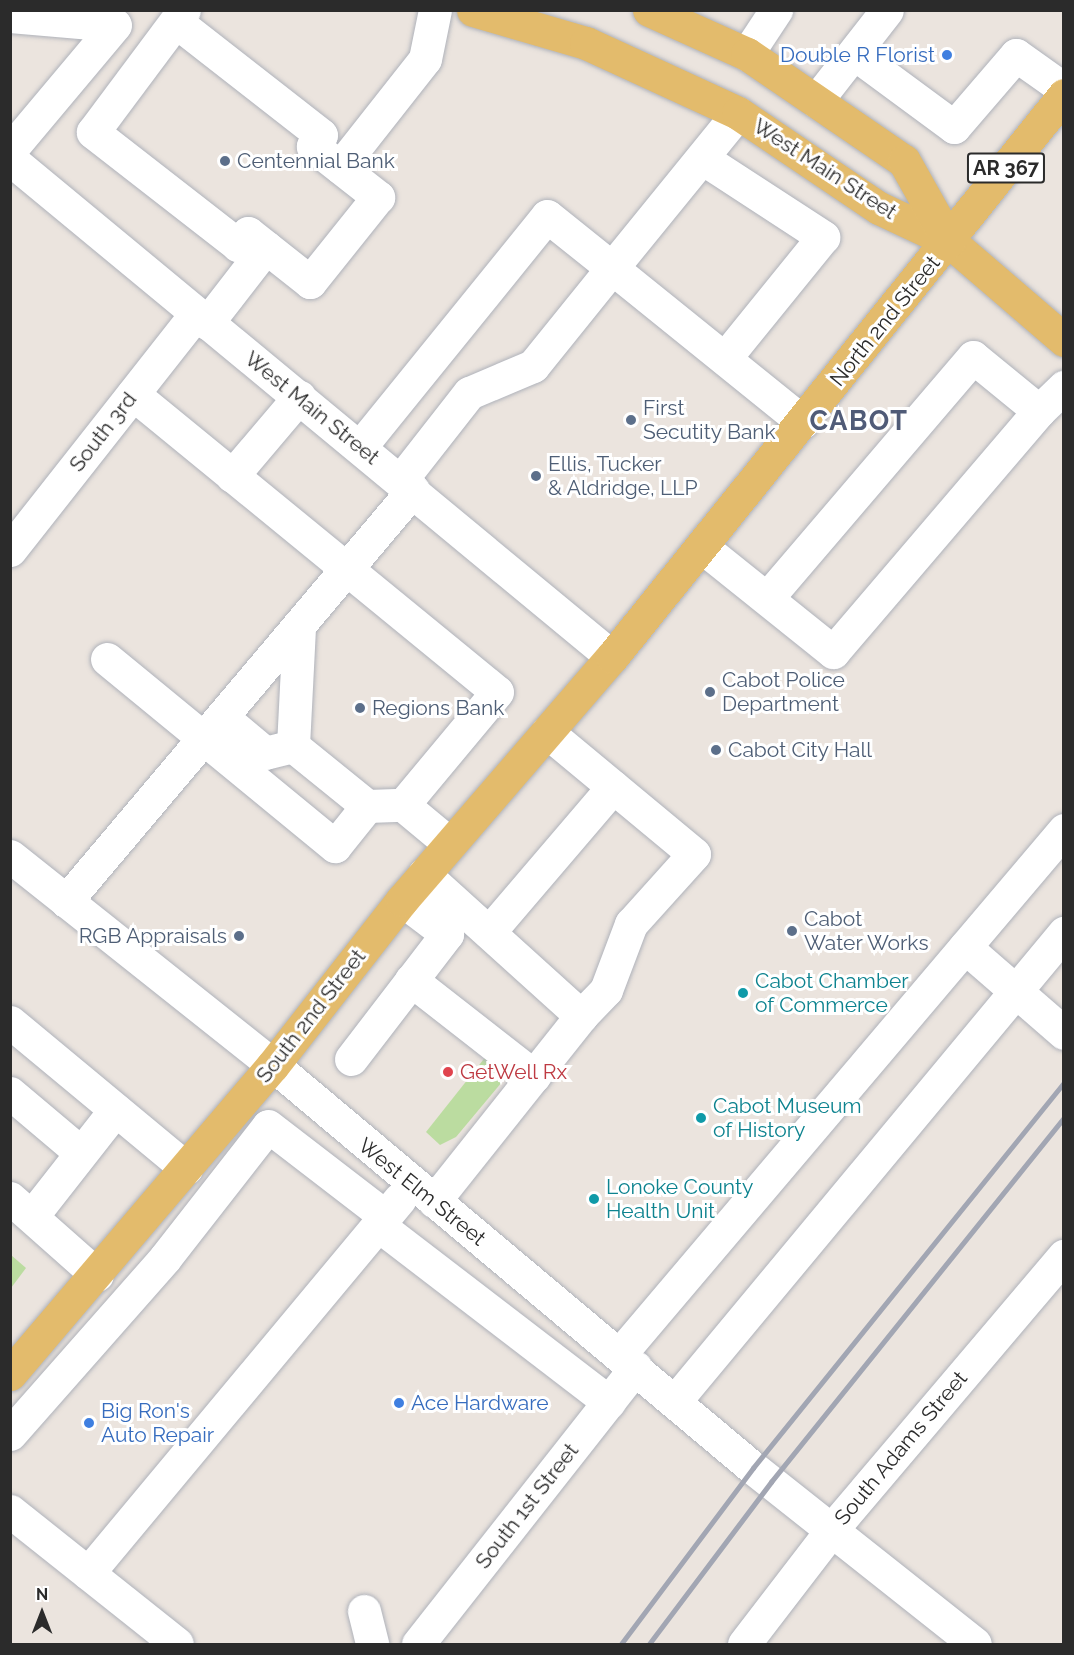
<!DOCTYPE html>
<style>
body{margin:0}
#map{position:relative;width:1074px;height:1655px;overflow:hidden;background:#ebe4de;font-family:Raleway,sans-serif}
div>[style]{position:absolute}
.green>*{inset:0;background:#bbdca0}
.roads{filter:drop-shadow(0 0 2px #afb2ba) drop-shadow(0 0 2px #afb2ba)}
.minor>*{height:33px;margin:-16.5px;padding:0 16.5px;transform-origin:16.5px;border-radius:16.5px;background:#fff}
.major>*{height:33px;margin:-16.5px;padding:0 16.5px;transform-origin:16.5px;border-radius:16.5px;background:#e3bb6c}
.rail>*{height:4.5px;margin:-2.25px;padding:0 2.25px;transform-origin:2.25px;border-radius:2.25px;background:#a2a6b3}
.dots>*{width:16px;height:16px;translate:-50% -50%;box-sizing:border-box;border:3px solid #fff;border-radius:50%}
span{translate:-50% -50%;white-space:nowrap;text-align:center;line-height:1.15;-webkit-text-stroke:6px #fff;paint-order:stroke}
.shield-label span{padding:2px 4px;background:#fff;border:2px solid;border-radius:4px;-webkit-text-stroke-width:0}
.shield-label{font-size:20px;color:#2b2b2b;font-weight:700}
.shop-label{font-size:21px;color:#366cbe}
.right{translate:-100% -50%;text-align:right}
.left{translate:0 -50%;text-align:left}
.service-label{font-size:21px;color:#4e5e75}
.street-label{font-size:21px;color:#2b2b2b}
.culture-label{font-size:21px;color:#0d838f}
.health-label{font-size:21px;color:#be3a42}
.district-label{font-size:27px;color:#505b77;font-weight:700;letter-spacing:1.5px}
.frame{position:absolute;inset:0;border:12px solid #2b2b2b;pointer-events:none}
.north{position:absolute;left:12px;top:1583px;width:60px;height:60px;-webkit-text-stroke:4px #fff;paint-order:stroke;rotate:0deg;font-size:16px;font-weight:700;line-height:24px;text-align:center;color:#2b2b2b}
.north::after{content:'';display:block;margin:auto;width:21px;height:27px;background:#2b2b2b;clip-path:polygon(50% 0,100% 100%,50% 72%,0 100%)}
</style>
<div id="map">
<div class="green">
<div style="clip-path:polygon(491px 1050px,504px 1072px,502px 1082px,456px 1137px,440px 1145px,426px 1132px)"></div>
<div style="clip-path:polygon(11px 1255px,26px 1268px,11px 1288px)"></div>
</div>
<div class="roads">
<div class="minor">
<div style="left:10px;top:16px;width:105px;rotate:4.9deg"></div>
<div style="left:115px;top:25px;width:163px;rotate:130deg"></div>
<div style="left:179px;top:24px;width:180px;rotate:38deg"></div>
<div style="left:321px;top:135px;width:14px;rotate:126deg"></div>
<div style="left:313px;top:146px;width:83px;rotate:38.1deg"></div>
<div style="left:378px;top:197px;width:109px;rotate:128.7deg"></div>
<div style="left:310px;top:282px;width:79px;rotate:-141.7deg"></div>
<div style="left:248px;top:233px;width:16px;rotate:130deg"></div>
<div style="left:238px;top:245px;width:184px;rotate:-142.1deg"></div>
<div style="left:93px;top:132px;width:152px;rotate:-53.3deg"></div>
<div style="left:747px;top:54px;width:53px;rotate:-56.6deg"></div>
<div style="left:855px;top:54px;width:123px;rotate:36.4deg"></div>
<div style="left:954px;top:127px;width:95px;rotate:-49.3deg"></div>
<div style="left:1016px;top:55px;width:59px;rotate:35.3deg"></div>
<div style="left:816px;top:101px;width:115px;rotate:-52deg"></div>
<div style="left:738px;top:113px;width:200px;rotate:129.1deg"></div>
<div style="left:612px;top:268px;width:245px;rotate:38.9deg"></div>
<div style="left:702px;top:158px;width:145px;rotate:33.1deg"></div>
<div style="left:823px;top:237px;width:156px;rotate:129deg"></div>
<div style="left:10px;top:159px;width:781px;rotate:39.6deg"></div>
<div style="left:340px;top:167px;width:137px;rotate:-51.8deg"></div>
<div style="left:425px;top:59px;width:50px;rotate:-78.5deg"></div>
<div style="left:207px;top:323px;width:96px;rotate:-52.2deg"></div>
<div style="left:133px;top:394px;width:470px;rotate:39.3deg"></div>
<div style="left:497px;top:692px;width:147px;rotate:129.8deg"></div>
<div style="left:403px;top:805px;width:61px;rotate:39.7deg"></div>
<div style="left:1039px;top:411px;width:35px;rotate:-44deg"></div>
<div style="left:360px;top:447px;width:297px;rotate:-51deg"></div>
<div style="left:547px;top:216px;width:83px;rotate:38.7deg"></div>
<div style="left:612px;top:268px;width:126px;rotate:128.9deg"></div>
<div style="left:533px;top:366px;width:69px;rotate:157.1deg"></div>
<div style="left:469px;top:393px;width:110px;rotate:128deg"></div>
<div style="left:232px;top:476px;width:104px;rotate:-49.7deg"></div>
<div style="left:702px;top:547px;width:168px;rotate:38.7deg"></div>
<div style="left:833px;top:652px;width:317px;rotate:-49.5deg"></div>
<div style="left:1039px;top:411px;width:85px;rotate:-140.7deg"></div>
<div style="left:973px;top:357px;width:317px;rotate:130.5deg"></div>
<div style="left:10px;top:550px;width:300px;rotate:-51.8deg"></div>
<div style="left:107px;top:659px;width:295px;rotate:39.4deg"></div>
<div style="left:335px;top:846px;width:51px;rotate:-51.3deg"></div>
<div style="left:367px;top:806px;width:36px;rotate:-2deg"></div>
<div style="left:222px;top:717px;width:56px;rotate:39.9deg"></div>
<div style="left:265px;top:753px;width:29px;rotate:-14deg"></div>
<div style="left:293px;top:746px;width:95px;rotate:39deg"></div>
<div style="left:293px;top:746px;width:120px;rotate:-87.1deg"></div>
<div style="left:10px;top:856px;width:336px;rotate:38.5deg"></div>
<div style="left:273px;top:1065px;width:627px;rotate:40.02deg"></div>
<div style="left:753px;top:1468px;width:283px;rotate:38.4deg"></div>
<div style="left:424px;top:874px;width:212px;rotate:42.1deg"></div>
<div style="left:581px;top:1016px;width:36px;rotate:-46deg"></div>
<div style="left:606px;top:990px;width:71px;rotate:-69.3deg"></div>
<div style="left:631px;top:924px;width:94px;rotate:-48deg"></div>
<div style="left:694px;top:854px;width:191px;rotate:-140.3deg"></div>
<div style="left:66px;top:901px;width:538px;rotate:-49.83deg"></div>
<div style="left:489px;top:932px;width:191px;rotate:-49.5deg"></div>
<div style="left:965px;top:947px;width:131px;rotate:41deg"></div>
<div style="left:411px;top:980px;width:156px;rotate:38deg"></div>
<div style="left:10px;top:1022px;width:229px;rotate:39.7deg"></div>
<div style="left:351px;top:1059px;width:158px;rotate:-52.5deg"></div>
<div style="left:447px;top:934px;width:56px;rotate:-142.9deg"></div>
<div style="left:10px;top:1093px;width:92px;rotate:40.1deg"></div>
<div style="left:10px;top:1198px;width:116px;rotate:41.5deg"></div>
<div style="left:434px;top:1201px;width:236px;rotate:-51.5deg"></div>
<div style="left:32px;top:1216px;width:135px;rotate:-51.9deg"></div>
<div style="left:378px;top:1225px;width:291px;rotate:37.5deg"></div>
<div style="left:620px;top:1354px;width:687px;rotate:-49.72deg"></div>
<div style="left:675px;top:1401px;width:609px;rotate:-50.27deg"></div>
<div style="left:10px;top:1434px;width:235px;rotate:-48.6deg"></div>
<div style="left:165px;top:1258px;width:167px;rotate:-52deg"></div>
<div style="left:268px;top:1126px;width:148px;rotate:37.6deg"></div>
<div style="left:10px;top:1511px;width:213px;rotate:38.5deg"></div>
<div style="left:88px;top:1573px;width:487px;rotate:-50.2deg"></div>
<div style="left:364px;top:1611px;width:34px;rotate:76deg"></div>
<div style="left:418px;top:1644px;width:352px;rotate:-51.8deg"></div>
<div style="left:744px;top:1644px;width:146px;rotate:-52.5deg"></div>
<div style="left:833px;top:1528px;width:357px;rotate:-49.7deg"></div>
</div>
<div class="major">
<div style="left:473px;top:10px;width:118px;rotate:16.3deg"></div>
<div style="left:586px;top:43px;width:167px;rotate:24.7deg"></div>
<div style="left:738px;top:113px;width:170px;rotate:34deg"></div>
<div style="left:879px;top:208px;width:77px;rotate:25.2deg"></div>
<div style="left:949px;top:241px;width:152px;rotate:40.7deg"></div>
<div style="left:649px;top:10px;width:107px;rotate:24.2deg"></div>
<div style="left:747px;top:54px;width:190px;rotate:34.3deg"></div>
<div style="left:904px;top:161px;width:92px;rotate:60.6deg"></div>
<div style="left:10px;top:1374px;width:406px;rotate:-49.6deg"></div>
<div style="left:273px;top:1065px;width:209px;rotate:-52deg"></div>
<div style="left:402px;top:900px;width:321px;rotate:-49.2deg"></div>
<div style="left:612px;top:657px;width:721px;rotate:-51.19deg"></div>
</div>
</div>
<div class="rail">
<div style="left:621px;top:1644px;width:220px;rotate:-53.1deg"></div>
<div style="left:753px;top:1468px;width:496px;rotate:-51.1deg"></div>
<div style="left:649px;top:1644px;width:203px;rotate:-53deg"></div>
<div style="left:771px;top:1482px;width:467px;rotate:-51.2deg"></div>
</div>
<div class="dots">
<div style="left:947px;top:55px;background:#3f7fe0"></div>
<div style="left:225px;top:161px;background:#5c6f8a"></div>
<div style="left:631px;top:420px;background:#5c6f8a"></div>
<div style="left:536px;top:476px;background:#5c6f8a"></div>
<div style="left:710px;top:692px;background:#5c6f8a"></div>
<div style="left:360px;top:708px;background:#5c6f8a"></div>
<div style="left:716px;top:750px;background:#5c6f8a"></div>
<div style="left:792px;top:931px;background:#5c6f8a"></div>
<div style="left:239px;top:936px;background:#5c6f8a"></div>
<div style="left:743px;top:993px;background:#0f9aa8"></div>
<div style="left:448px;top:1072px;background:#e0444e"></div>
<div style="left:701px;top:1118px;background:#0f9aa8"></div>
<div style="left:594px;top:1199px;background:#0f9aa8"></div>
<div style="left:399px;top:1403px;background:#3f7fe0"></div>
<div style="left:89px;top:1423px;background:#3f7fe0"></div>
</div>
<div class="shield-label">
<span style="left:1006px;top:168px">AR 367</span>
</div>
<div class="shop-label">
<span class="right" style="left:935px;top:55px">Double R Florist</span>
<span class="left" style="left:411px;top:1403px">Ace Hardware</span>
<span class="left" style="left:101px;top:1423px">Big Ron's<br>Auto Repair</span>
</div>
<div class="service-label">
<span class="left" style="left:237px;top:161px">Centennial Bank</span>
<span class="left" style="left:643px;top:420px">First<br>Secutity Bank</span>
<span class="left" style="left:548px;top:476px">Ellis, Tucker<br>&amp; Aldridge, LLP</span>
<span class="left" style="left:722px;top:692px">Cabot Police<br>Department</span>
<span class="left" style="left:372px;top:708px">Regions Bank</span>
<span class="left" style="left:728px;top:750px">Cabot City Hall</span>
<span class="left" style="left:804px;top:931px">Cabot<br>Water Works</span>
<span class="right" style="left:227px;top:936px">RGB Appraisals</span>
</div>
<div class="street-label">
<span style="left:825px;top:169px;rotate:33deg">West Main Street</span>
<span style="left:885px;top:321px;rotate:-51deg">North 2nd Street</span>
<span style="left:312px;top:408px;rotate:39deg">West Main Street</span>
<span style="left:103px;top:432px;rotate:-52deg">South 3rd</span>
<span style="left:311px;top:1016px;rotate:-52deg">South 2nd Street</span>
<span style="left:422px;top:1192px;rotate:39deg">West Elm Street</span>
<span style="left:901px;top:1448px;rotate:-50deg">South Adams Street</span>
<span style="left:527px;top:1506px;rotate:-52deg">South 1st Street</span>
</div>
<div class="culture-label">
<span class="left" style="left:755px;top:993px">Cabot Chamber<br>of Commerce</span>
<span class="left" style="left:713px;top:1118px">Cabot Museum<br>of History</span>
<span class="left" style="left:606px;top:1199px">Lonoke County<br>Health Unit</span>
</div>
<div class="health-label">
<span class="left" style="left:460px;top:1072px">GetWell Rx</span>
</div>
<div class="district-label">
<span style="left:859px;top:421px">CABOT</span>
</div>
<div class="frame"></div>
<div class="north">N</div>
</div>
